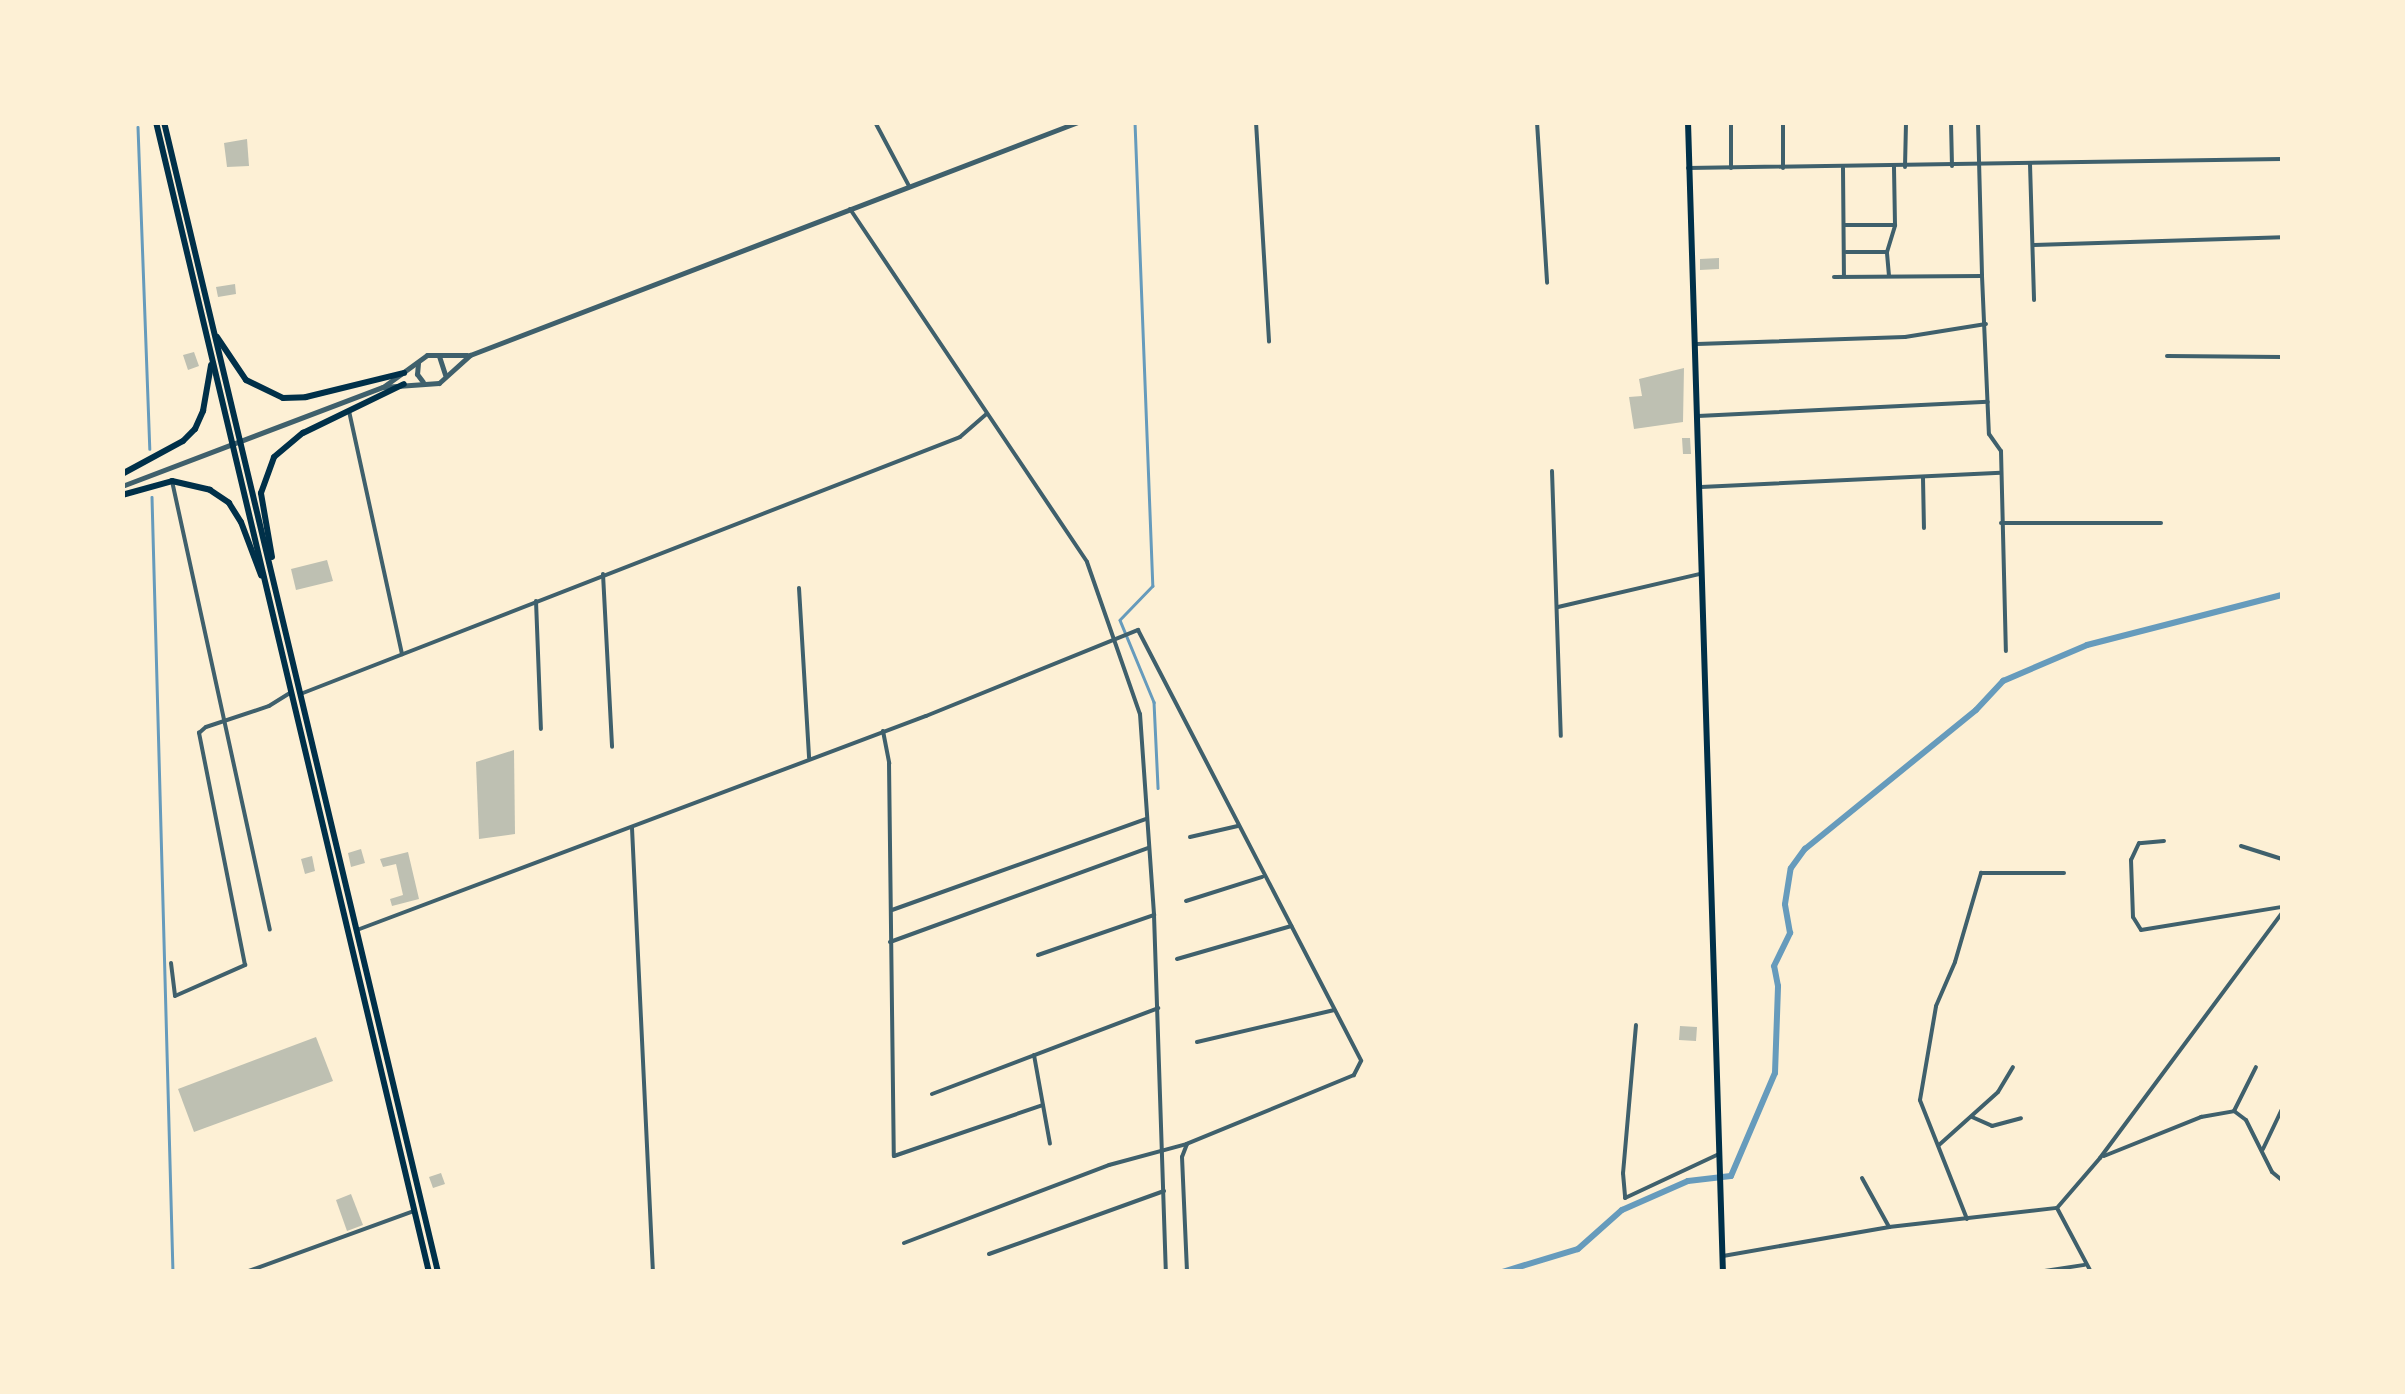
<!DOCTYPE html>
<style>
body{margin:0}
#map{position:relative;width:2405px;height:1394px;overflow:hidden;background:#fdf0d5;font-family:Ubuntu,sans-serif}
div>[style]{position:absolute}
.stream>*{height:2.5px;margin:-1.25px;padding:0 1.25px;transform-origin:1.25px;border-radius:1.25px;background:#669bbc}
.canal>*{height:6px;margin:-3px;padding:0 3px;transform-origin:3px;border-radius:3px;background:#669bbc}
.building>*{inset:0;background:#bec0b2}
.minor>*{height:4px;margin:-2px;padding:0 2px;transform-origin:2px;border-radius:2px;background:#3f606c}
.tertiary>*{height:5px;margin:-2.5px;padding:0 2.5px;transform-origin:2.5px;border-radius:2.5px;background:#3f606c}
.secondary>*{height:6px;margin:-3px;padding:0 3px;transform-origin:3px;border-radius:3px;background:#003049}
.trunk>*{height:6px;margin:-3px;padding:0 3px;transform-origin:3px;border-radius:3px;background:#003049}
span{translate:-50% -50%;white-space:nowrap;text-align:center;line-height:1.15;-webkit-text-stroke:8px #fdf0d5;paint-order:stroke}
.frame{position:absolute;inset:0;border:125px solid #fdf0d5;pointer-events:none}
</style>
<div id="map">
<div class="stream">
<div style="left:1135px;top:122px;width:464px;rotate:87.8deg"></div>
<div style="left:1153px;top:586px;width:47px;rotate:134.1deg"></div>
<div style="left:1120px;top:620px;width:89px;rotate:67.5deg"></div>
<div style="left:1154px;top:702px;width:86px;rotate:87.3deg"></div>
<div style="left:138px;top:127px;width:322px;rotate:87.9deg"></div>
<div style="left:152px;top:497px;width:775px;rotate:88.45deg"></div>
</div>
<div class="canal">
<div style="left:1502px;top:1272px;width:79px;rotate:-16.8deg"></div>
<div style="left:1578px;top:1249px;width:59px;rotate:-41.6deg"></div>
<div style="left:1622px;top:1210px;width:72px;rotate:-23.7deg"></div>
<div style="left:1688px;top:1181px;width:43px;rotate:-6.6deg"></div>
<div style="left:1731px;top:1176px;width:112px;rotate:-66.9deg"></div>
<div style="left:1775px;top:1073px;width:87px;rotate:-88deg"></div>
<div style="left:1778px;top:986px;width:20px;rotate:-101deg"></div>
<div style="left:1774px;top:966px;width:37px;rotate:-64deg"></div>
<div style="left:1790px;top:933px;width:29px;rotate:-100deg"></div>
<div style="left:1785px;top:904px;width:36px;rotate:-81deg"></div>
<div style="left:1791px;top:868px;width:24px;rotate:-54deg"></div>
<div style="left:1805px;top:849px;width:220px;rotate:-39.1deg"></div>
<div style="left:1976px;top:710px;width:40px;rotate:-47deg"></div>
<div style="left:2003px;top:681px;width:91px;rotate:-23.2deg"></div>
<div style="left:2087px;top:645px;width:201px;rotate:-14.4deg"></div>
</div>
<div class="building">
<div style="clip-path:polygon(247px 139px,249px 166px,227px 167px,224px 143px)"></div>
<div style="clip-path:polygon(1719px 258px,1719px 269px,1700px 270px,1700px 259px)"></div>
<div style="clip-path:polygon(235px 284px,236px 294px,218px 297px,216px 287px)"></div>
<div style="clip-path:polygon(194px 352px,199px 366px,188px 370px,183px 355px)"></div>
<div style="clip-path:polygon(1684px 368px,1683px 422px,1634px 429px,1629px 397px,1642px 396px,1639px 379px)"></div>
<div style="clip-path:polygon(1682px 438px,1690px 438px,1691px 454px,1683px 454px)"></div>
<div style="clip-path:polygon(327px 560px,333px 581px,296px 590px,291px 569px)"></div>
<div style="clip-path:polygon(514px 750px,515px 834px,479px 839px,476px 762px)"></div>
<div style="clip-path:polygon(361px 849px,365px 863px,351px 867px,348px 853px)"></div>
<div style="clip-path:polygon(408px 852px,419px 899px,392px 906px,390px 899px,403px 895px,396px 864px,383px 867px,380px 859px)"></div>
<div style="clip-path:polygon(312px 856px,315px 871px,305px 874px,301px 859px)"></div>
<div style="clip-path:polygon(1680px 1026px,1697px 1027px,1696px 1041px,1679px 1040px)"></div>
<div style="clip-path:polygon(316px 1037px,333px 1081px,194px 1132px,178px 1089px)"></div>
<div style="clip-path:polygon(441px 1173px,445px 1184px,433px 1188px,429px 1177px)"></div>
<div style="clip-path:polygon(351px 1194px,363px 1225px,347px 1231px,336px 1200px)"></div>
</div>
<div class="minor">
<div style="left:875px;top:122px;width:72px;rotate:62deg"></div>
<div style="left:1256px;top:122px;width:220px;rotate:86.6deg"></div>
<div style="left:1537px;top:122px;width:161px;rotate:86.4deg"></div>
<div style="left:1731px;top:122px;width:46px;rotate:90deg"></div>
<div style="left:1951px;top:122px;width:44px;rotate:88.7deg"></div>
<div style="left:1978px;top:122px;width:154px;rotate:88.5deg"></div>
<div style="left:2282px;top:122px;width:125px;rotate:90deg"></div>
<div style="left:2030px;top:164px;width:136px;rotate:88.3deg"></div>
<div style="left:1905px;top:167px;width:45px;rotate:-88.7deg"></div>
<div style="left:1688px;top:168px;width:594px;rotate:-0.87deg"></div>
<div style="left:1783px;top:168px;width:46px;rotate:-90deg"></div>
<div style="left:1843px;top:168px;width:108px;rotate:89.5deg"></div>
<div style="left:850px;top:209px;width:425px;rotate:56.1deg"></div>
<div style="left:1087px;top:562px;width:161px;rotate:70.8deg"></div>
<div style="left:1140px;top:714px;width:201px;rotate:86deg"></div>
<div style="left:1154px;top:915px;width:357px;rotate:88.1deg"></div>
<div style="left:1845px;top:225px;width:50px"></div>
<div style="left:2034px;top:245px;width:248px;rotate:-1.8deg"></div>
<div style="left:1846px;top:252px;width:41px"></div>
<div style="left:1889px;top:276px;width:24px;rotate:-95deg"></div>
<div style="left:1887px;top:252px;width:28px;rotate:-73deg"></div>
<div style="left:1895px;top:225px;width:58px;rotate:-91deg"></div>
<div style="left:1834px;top:277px;width:148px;rotate:-0.4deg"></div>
<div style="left:1982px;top:276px;width:158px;rotate:87.5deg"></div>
<div style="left:1989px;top:434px;width:21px;rotate:55deg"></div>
<div style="left:2001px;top:451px;width:200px;rotate:88.6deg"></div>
<div style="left:1697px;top:344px;width:208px;rotate:-1.9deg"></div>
<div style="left:1905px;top:337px;width:82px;rotate:-9.1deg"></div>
<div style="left:2167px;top:356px;width:115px;rotate:0.5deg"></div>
<div style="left:349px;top:411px;width:249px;rotate:77.7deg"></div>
<div style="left:1698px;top:416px;width:290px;rotate:-2.8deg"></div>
<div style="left:1552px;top:471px;width:265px;rotate:88.1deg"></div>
<div style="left:1923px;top:478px;width:50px;rotate:88.9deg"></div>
<div style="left:172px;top:481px;width:459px;rotate:77.7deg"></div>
<div style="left:1701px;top:487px;width:300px;rotate:-2.7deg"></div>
<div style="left:2001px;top:523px;width:160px"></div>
<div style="left:603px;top:574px;width:173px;rotate:87deg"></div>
<div style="left:799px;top:588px;width:170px;rotate:86.6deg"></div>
<div style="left:536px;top:601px;width:128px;rotate:87.8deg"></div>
<div style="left:1558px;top:607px;width:146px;rotate:-13.1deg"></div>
<div style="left:303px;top:693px;width:705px;rotate:-21.29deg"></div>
<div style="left:960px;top:437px;width:35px;rotate:-41deg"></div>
<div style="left:883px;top:731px;width:33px;rotate:79deg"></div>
<div style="left:889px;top:763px;width:393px;rotate:89.3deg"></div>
<div style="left:894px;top:1156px;width:157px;rotate:-18.9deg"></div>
<div style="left:632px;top:828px;width:444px;rotate:87.3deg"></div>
<div style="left:1190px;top:837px;width:49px;rotate:-12.9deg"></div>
<div style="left:2164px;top:841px;width:25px;rotate:175deg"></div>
<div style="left:2139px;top:843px;width:19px;rotate:115deg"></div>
<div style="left:2131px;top:860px;width:57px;rotate:88deg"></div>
<div style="left:2133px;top:917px;width:15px;rotate:58deg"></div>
<div style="left:2141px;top:930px;width:143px;rotate:-9.3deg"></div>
<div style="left:2241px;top:846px;width:43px;rotate:17.6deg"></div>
<div style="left:1186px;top:901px;width:80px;rotate:-17.5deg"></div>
<div style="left:892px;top:910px;width:270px;rotate:-19.7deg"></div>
<div style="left:357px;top:930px;width:608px;rotate:-20.61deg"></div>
<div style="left:926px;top:716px;width:229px;rotate:-22.1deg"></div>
<div style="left:1138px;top:630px;width:485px;rotate:62.6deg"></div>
<div style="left:1361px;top:1061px;width:16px;rotate:117deg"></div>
<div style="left:1354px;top:1075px;width:181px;rotate:157.6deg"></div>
<div style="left:1187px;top:1144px;width:14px;rotate:111deg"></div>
<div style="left:1182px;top:1157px;width:115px;rotate:87.5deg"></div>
<div style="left:890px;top:942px;width:275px;rotate:-20deg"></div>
<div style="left:1038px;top:955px;width:123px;rotate:-19deg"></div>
<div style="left:1177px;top:959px;width:119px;rotate:-16.1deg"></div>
<div style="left:171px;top:963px;width:33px;rotate:83deg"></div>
<div style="left:175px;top:996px;width:77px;rotate:-23.9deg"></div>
<div style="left:245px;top:965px;width:237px;rotate:-101.2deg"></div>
<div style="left:199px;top:733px;width:9px;rotate:-41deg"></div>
<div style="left:206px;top:727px;width:66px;rotate:-18.4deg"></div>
<div style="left:269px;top:706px;width:26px;rotate:-32deg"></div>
<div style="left:1636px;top:1025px;width:149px;rotate:95deg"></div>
<div style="left:1623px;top:1173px;width:25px;rotate:85deg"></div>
<div style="left:1625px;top:1198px;width:102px;rotate:-25.1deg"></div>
<div style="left:1197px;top:1042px;width:141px;rotate:-13.1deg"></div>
<div style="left:1034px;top:1055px;width:90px;rotate:79.8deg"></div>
<div style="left:932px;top:1094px;width:242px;rotate:-20.8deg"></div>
<div style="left:2234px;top:1111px;width:49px;rotate:-63.4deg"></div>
<div style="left:1972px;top:1117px;width:22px;rotate:24deg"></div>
<div style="left:1992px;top:1126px;width:30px;rotate:-15deg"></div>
<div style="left:1939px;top:1145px;width:79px;rotate:-41.9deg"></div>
<div style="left:1998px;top:1092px;width:29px;rotate:-59deg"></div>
<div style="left:2263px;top:1149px;width:44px;rotate:-64.6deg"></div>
<div style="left:2104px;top:1156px;width:105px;rotate:-21.9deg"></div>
<div style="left:2201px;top:1117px;width:34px;rotate:-10deg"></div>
<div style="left:2234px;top:1111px;width:15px;rotate:37deg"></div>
<div style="left:2246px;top:1120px;width:58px;rotate:63.4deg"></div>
<div style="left:2272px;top:1172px;width:13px;rotate:39deg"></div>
<div style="left:1862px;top:1178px;width:56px;rotate:61.1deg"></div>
<div style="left:2057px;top:1208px;width:72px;rotate:62deg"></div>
<div style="left:1967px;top:1219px;width:128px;rotate:-111.6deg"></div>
<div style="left:1920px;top:1100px;width:95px;rotate:-80.3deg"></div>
<div style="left:1936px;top:1006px;width:48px;rotate:-66.6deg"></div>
<div style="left:1955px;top:962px;width:93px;rotate:-73.7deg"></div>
<div style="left:1981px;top:873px;width:83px"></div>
<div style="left:904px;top:1243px;width:219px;rotate:-20.8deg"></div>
<div style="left:1109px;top:1165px;width:81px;rotate:-15.1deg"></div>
<div style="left:989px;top:1254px;width:186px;rotate:-19.8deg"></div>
<div style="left:1723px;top:1256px;width:169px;rotate:-9.9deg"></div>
<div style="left:1889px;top:1227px;width:169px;rotate:-6.5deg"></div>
<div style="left:2057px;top:1208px;width:66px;rotate:-49.3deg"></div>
<div style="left:2100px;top:1158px;width:305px;rotate:-53.4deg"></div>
<div style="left:246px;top:1272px;width:179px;rotate:-20deg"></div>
<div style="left:2038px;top:1272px;width:47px;rotate:-8.7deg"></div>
</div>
<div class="tertiary">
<div style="left:439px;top:356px;width:20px;rotate:72deg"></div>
<div style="left:418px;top:363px;width:11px;rotate:95deg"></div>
<div style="left:417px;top:374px;width:10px;rotate:53deg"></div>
<div style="left:383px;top:387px;width:56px;rotate:-4.1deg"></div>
<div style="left:439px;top:383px;width:42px;rotate:-42.1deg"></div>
<div style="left:470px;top:355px;width:651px;rotate:-20.97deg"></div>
<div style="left:122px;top:486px;width:279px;rotate:-20.8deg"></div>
<div style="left:383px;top:387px;width:54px;rotate:-36deg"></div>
<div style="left:427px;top:355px;width:40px"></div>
</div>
<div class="secondary">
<div style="left:1688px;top:122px;width:1151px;rotate:88.26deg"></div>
</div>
<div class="trunk">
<div style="left:156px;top:122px;width:1182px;rotate:76.65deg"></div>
<div style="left:164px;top:122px;width:1182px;rotate:76.6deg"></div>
<div style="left:217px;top:337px;width:52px;rotate:56deg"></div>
<div style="left:246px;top:380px;width:41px;rotate:25.9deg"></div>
<div style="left:283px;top:398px;width:23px;rotate:-2deg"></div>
<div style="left:306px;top:397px;width:101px;rotate:-13.8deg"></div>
<div style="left:122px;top:474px;width:69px;rotate:-28.4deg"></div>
<div style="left:183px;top:441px;width:17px;rotate:-45deg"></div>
<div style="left:195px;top:429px;width:20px;rotate:-66deg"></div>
<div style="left:203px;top:411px;width:47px;rotate:-80.1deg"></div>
<div style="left:122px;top:495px;width:52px;rotate:-15.6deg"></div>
<div style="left:172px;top:481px;width:39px;rotate:13deg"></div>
<div style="left:210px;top:490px;width:23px;rotate:34deg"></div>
<div style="left:229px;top:503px;width:22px;rotate:58deg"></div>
<div style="left:241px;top:522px;width:57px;rotate:69.3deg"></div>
<div style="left:272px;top:557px;width:65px;rotate:-99.8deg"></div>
<div style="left:261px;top:493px;width:38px;rotate:-70deg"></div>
<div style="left:274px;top:457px;width:38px;rotate:-40deg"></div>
<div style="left:303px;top:433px;width:112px;rotate:-25.9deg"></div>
</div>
<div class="frame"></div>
</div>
